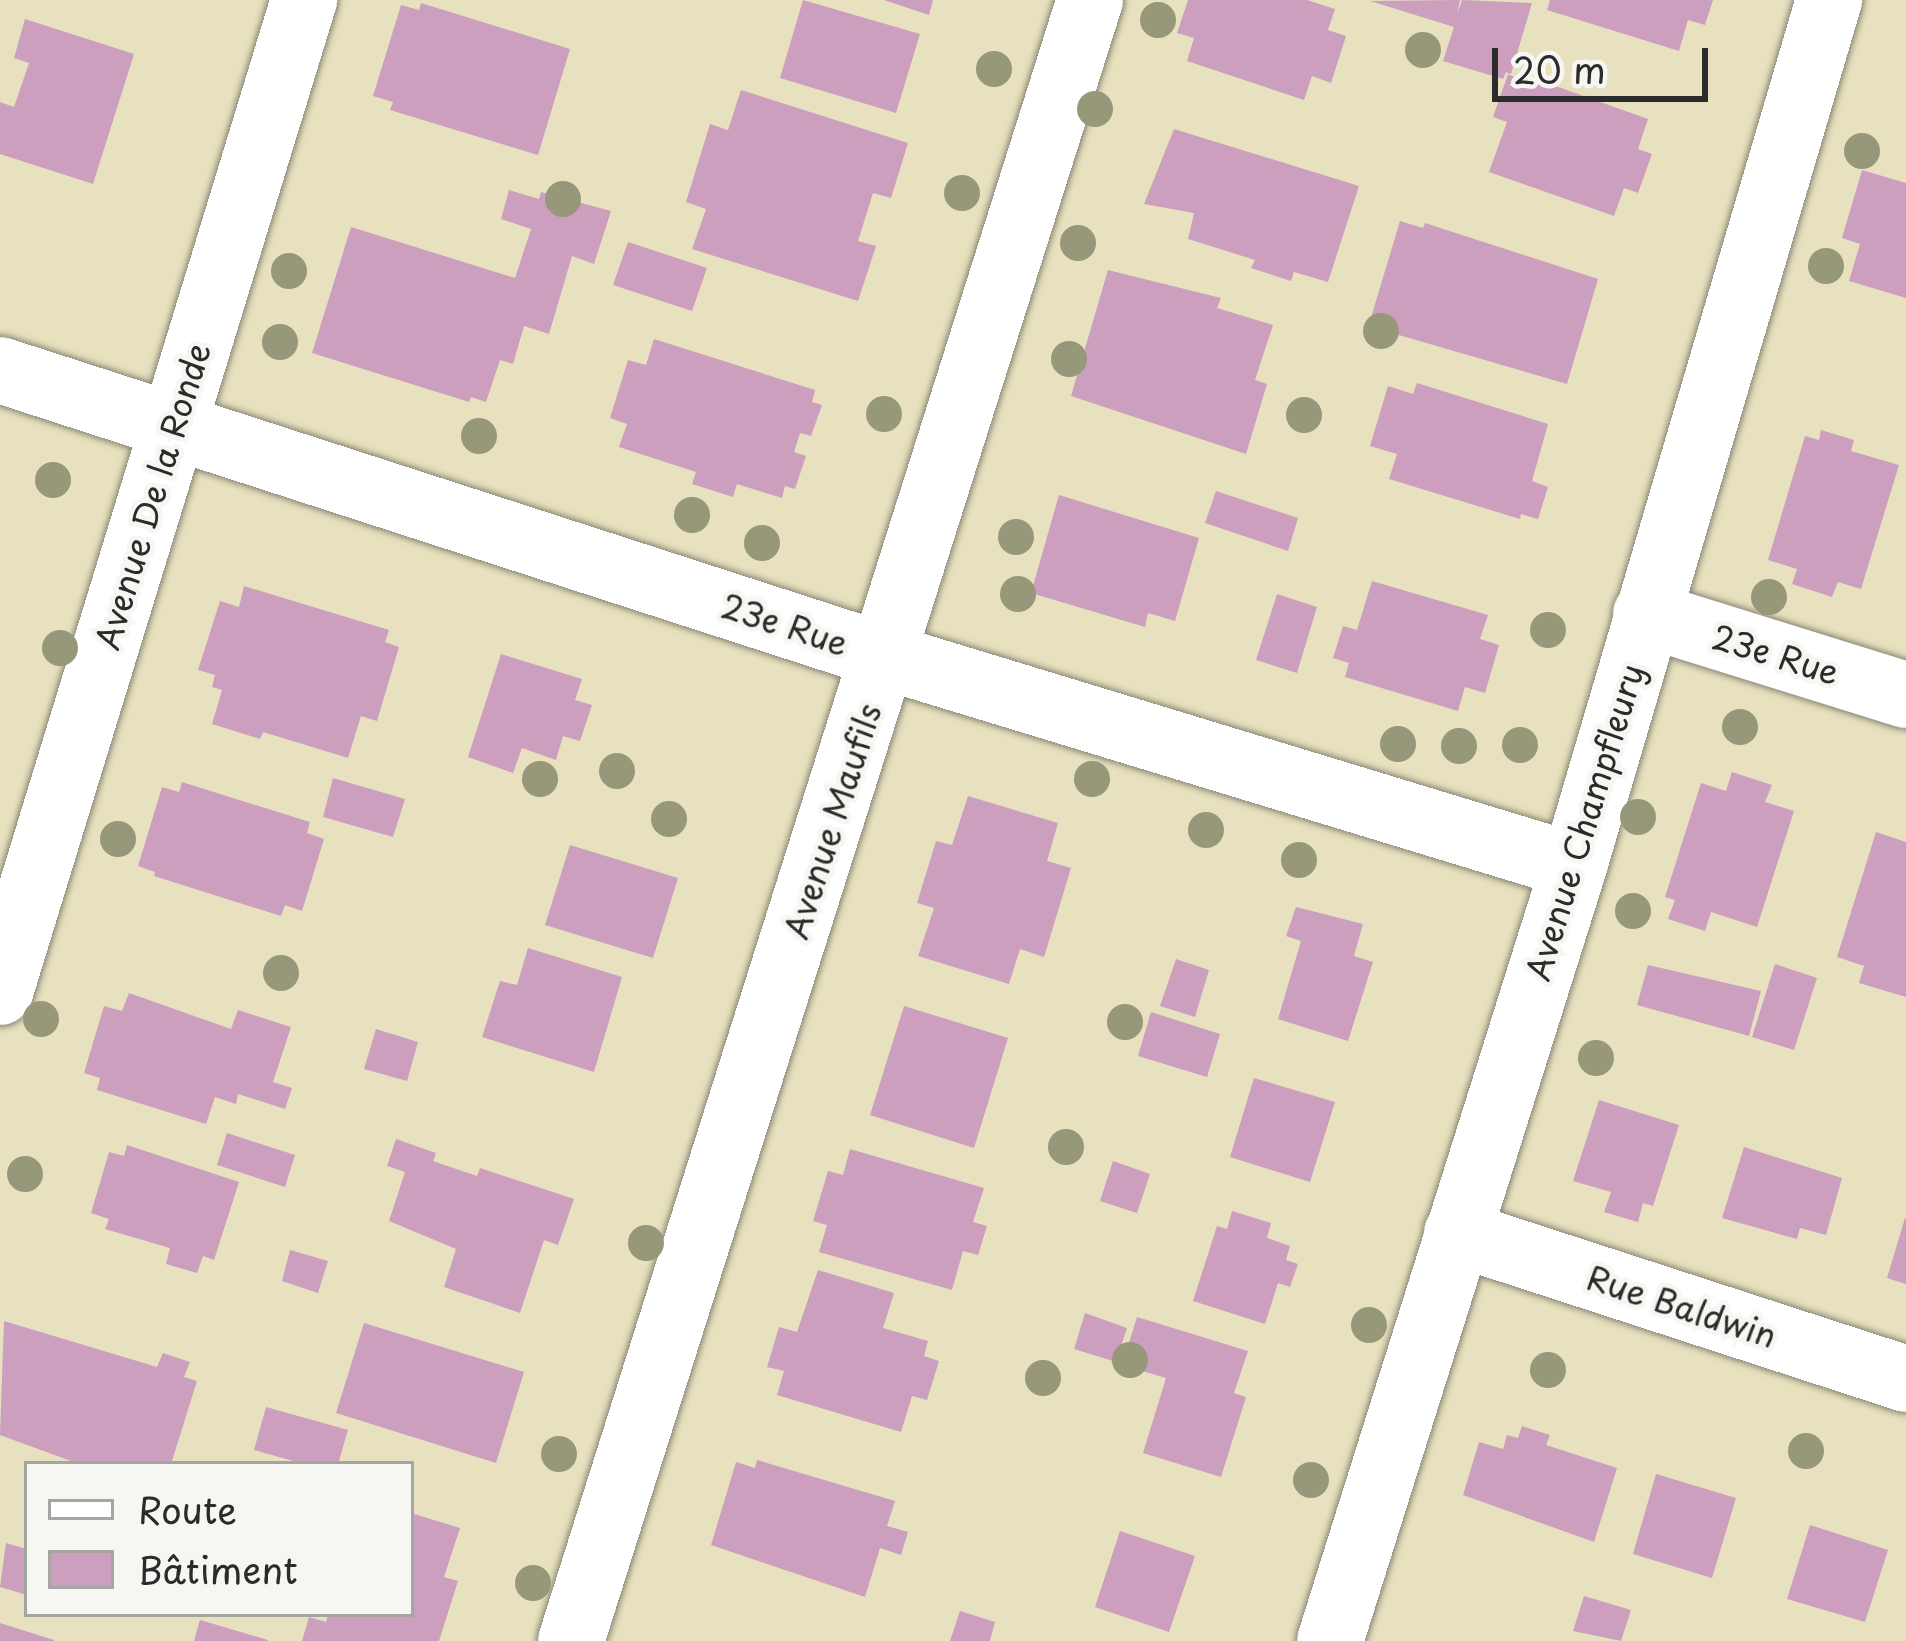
<!DOCTYPE html>
<meta charset="utf-8">
<style>
body{margin:0}
#map{position:relative;width:1906px;height:1641px;overflow:hidden;background:#e7e1bf;font-family:"Playpen Sans",sans-serif}
div>[style]{position:absolute}
.building>*{inset:0;background:#cc9fbf}
.roads{filter:drop-shadow(0 0 3px #898675) drop-shadow(0 0 3px #898675)}
.minor>*{height:66px;margin:-33px;padding:0 33px;transform-origin:33px;border-radius:33px;background:#fff}
.trees>*{width:36px;height:36px;margin:-18px;border-radius:50%;background:#979779}
span{translate:-50% -50%;white-space:nowrap;text-align:center;line-height:1.15;-webkit-text-stroke:10px #f6f6f2;paint-order:stroke}
.street-label{font-size:33px;color:#2b2b2b}
.legend{position:absolute;left:24px;top:1461px;width:390px;height:156px;box-sizing:border-box;background:#f6f6f2;border:3px solid #a5a5a2;margin:0;padding:15px 21px;list-style:none;font-size:36px;color:#2b2b2b}
.legend li{display:flex;align-items:center;gap:24px;height:60px}
.legend b{width:60px;border:3px solid #a5a5a2}
.scale{position:absolute;left:1492px;top:48px;width:216px;height:54px;box-sizing:border-box;border:6px solid #2b2b2b;border-top:0;padding-left:15px;font-size:36px;line-height:42px;white-space:nowrap;color:#2b2b2b;-webkit-text-stroke:9px #f6f6f2;paint-order:stroke}
</style>
<div id="map">
<div class="building">
<div style="clip-path:polygon(803px 0,920px 34px,896px 113px,780px 78px)"></div>
<div style="clip-path:polygon(884px 0,933px 0,929px 15px)"></div>
<div style="clip-path:polygon(1188px 0,1307px 0,1335px 9px,1328px 30px,1346px 36px,1331px 83px,1312px 76px,1304px 100px,1187px 61px,1194px 38px,1177px 33px)"></div>
<div style="clip-path:polygon(1460px 0,1457px 14px,1462px 0,1532px 3px,1511px 74px,1506px 72px,1503px 79px,1443px 61px,1454px 27px,1370px 1px)"></div>
<div style="clip-path:polygon(1550px 0,1713px 0,1705px 25px,1688px 20px,1679px 51px,1547px 10px)"></div>
<div style="clip-path:polygon(421px 3px,570px 49px,538px 155px,390px 110px,393px 102px,373px 96px,401px 5px,419px 10px)"></div>
<div style="clip-path:polygon(25px 19px,134px 54px,93px 184px,0 154px,0 102px,14px 107px,29px 63px,14px 58px)"></div>
<div style="clip-path:polygon(1508px 74px,1520px 80px,1522px 74px,1648px 119px,1638px 149px,1652px 154px,1638px 193px,1624px 188px,1614px 216px,1489px 172px,1507px 122px,1493px 117px)"></div>
<div style="clip-path:polygon(741px 90px,908px 143px,891px 198px,873px 193px,858px 241px,876px 246px,858px 301px,692px 249px,706px 209px,686px 202px,710px 124px,728px 130px)"></div>
<div style="clip-path:polygon(1174px 129px,1359px 186px,1328px 282px,1294px 272px,1291px 281px,1251px 268px,1255px 260px,1188px 239px,1194px 213px,1144px 204px)"></div>
<div style="clip-path:polygon(1862px 170px,1906px 183px,1906px 298px,1849px 281px,1860px 244px,1842px 238px)"></div>
<div style="clip-path:polygon(509px 190px,539px 199px,541px 192px,611px 211px,594px 264px,572px 256px,549px 334px,524px 326px,513px 364px,500px 360px,486px 402px,471px 397px,469px 402px,312px 353px,351px 227px,515px 278px,531px 229px,501px 219px)"></div>
<div style="clip-path:polygon(1400px 221px,1423px 228px,1425px 223px,1598px 279px,1567px 384px,1392px 333px,1394px 328px,1370px 321px)"></div>
<div style="clip-path:polygon(628px 242px,707px 268px,692px 311px,613px 285px)"></div>
<div style="clip-path:polygon(1108px 270px,1221px 298px,1217px 308px,1273px 325px,1255px 380px,1267px 384px,1246px 454px,1071px 396px)"></div>
<div style="clip-path:polygon(654px 339px,815px 390px,812px 402px,822px 405px,811px 436px,800px 433px,794px 452px,806px 456px,795px 489px,785px 486px,782px 498px,737px 484px,733px 497px,692px 484px,696px 472px,619px 447px,627px 424px,610px 418px,628px 360px,646px 365px)"></div>
<div style="clip-path:polygon(1417px 383px,1548px 424px,1532px 481px,1548px 487px,1538px 519px,1521px 514px,1520px 519px,1389px 479px,1397px 454px,1370px 446px,1388px 386px,1413px 394px)"></div>
<div style="clip-path:polygon(1821px 430px,1854px 440px,1851px 451px,1899px 465px,1861px 589px,1838px 582px,1832px 597px,1792px 584px,1797px 569px,1768px 560px,1805px 436px,1819px 440px)"></div>
<div style="clip-path:polygon(1216px 491px,1298px 518px,1288px 551px,1205px 523px)"></div>
<div style="clip-path:polygon(1059px 495px,1199px 538px,1175px 621px,1148px 613px,1145px 627px,1031px 593px)"></div>
<div style="clip-path:polygon(1372px 581px,1488px 615px,1480px 639px,1499px 645px,1485px 693px,1465px 687px,1458px 711px,1345px 677px,1349px 663px,1333px 658px,1343px 626px,1357px 630px)"></div>
<div style="clip-path:polygon(244px 586px,389px 630px,385px 642px,399px 647px,377px 721px,361px 716px,348px 758px,263px 732px,260px 739px,212px 724px,222px 690px,212px 687px,215px 675px,198px 670px,220px 601px,239px 607px)"></div>
<div style="clip-path:polygon(1277px 594px,1317px 607px,1297px 673px,1256px 660px)"></div>
<div style="clip-path:polygon(501px 654px,582px 679px,575px 700px,592px 705px,580px 741px,563px 736px,556px 760px,522px 748px,513px 773px,468px 757px)"></div>
<div style="clip-path:polygon(1732px 772px,1772px 785px,1765px 802px,1794px 811px,1757px 927px,1711px 912px,1705px 931px,1668px 919px,1675px 900px,1665px 897px,1701px 783px,1726px 791px)"></div>
<div style="clip-path:polygon(333px 778px,405px 799px,393px 837px,323px 817px)"></div>
<div style="clip-path:polygon(182px 782px,310px 822px,307px 833px,324px 839px,302px 911px,285px 905px,281px 916px,154px 876px,155px 872px,138px 866px,162px 787px,179px 792px)"></div>
<div style="clip-path:polygon(968px 796px,1058px 823px,1047px 861px,1071px 868px,1044px 957px,1020px 949px,1009px 984px,918px 956px,934px 908px,917px 903px,936px 841px,952px 845px)"></div>
<div style="clip-path:polygon(1876px 832px,1906px 842px,1906px 997px,1859px 983px,1864px 966px,1837px 957px)"></div>
<div style="clip-path:polygon(570px 845px,678px 878px,653px 958px,545px 925px)"></div>
<div style="clip-path:polygon(1296px 907px,1363px 924px,1354px 956px,1373px 962px,1348px 1041px,1278px 1019px,1301px 941px,1286px 936px)"></div>
<div style="clip-path:polygon(528px 948px,622px 977px,594px 1072px,482px 1037px,500px 981px,517px 985px)"></div>
<div style="clip-path:polygon(1176px 959px,1209px 970px,1195px 1017px,1160px 1006px)"></div>
<div style="clip-path:polygon(1775px 964px,1817px 978px,1794px 1050px,1752px 1037px)"></div>
<div style="clip-path:polygon(1648px 965px,1761px 991px,1749px 1036px,1637px 1005px)"></div>
<div style="clip-path:polygon(129px 993px,231px 1029px,238px 1010px,291px 1027px,273px 1082px,292px 1088px,285px 1109px,238px 1094px,236px 1104px,215px 1097px,206px 1124px,97px 1090px,100px 1078px,84px 1073px,104px 1006px,122px 1011px)"></div>
<div style="clip-path:polygon(904px 1006px,1008px 1038px,974px 1148px,870px 1115px)"></div>
<div style="clip-path:polygon(1151px 1012px,1220px 1034px,1207px 1077px,1138px 1056px)"></div>
<div style="clip-path:polygon(376px 1029px,418px 1042px,407px 1081px,364px 1069px)"></div>
<div style="clip-path:polygon(1254px 1078px,1335px 1102px,1310px 1182px,1230px 1157px)"></div>
<div style="clip-path:polygon(1599px 1100px,1679px 1125px,1653px 1206px,1643px 1203px,1638px 1222px,1604px 1212px,1611px 1192px,1573px 1181px)"></div>
<div style="clip-path:polygon(227px 1133px,295px 1155px,285px 1187px,217px 1165px)"></div>
<div style="clip-path:polygon(396px 1139px,436px 1153px,433px 1161px,477px 1176px,480px 1168px,574px 1199px,558px 1245px,544px 1240px,520px 1313px,444px 1287px,456px 1249px,389px 1221px,405px 1172px,387px 1166px)"></div>
<div style="clip-path:polygon(127px 1145px,239px 1182px,214px 1260px,203px 1256px,197px 1273px,166px 1264px,170px 1248px,105px 1229px,109px 1219px,91px 1213px,109px 1152px,124px 1156px)"></div>
<div style="clip-path:polygon(1744px 1147px,1842px 1178px,1826px 1235px,1800px 1228px,1797px 1239px,1722px 1218px)"></div>
<div style="clip-path:polygon(850px 1149px,984px 1188px,973px 1222px,987px 1226px,978px 1255px,963px 1251px,952px 1290px,819px 1252px,827px 1225px,813px 1221px,828px 1171px,843px 1175px)"></div>
<div style="clip-path:polygon(1113px 1161px,1150px 1174px,1137px 1213px,1100px 1201px)"></div>
<div style="clip-path:polygon(1232px 1211px,1271px 1223px,1267px 1238px,1290px 1246px,1286px 1260px,1298px 1264px,1290px 1287px,1278px 1283px,1265px 1324px,1193px 1301px,1217px 1226px,1227px 1229px)"></div>
<div style="clip-path:polygon(1905px 1218px,1906px 1219px,1906px 1284px,1887px 1278px)"></div>
<div style="clip-path:polygon(290px 1250px,328px 1261px,318px 1293px,282px 1281px)"></div>
<div style="clip-path:polygon(818px 1270px,894px 1293px,883px 1328px,928px 1341px,924px 1356px,939px 1361px,927px 1400px,912px 1396px,901px 1432px,777px 1395px,784px 1371px,767px 1367px,779px 1327px,797px 1332px)"></div>
<div style="clip-path:polygon(1085px 1313px,1127px 1328px,1116px 1362px,1074px 1349px)"></div>
<div style="clip-path:polygon(1137px 1317px,1248px 1351px,1234px 1393px,1246px 1397px,1221px 1477px,1143px 1453px,1166px 1378px,1122px 1365px)"></div>
<div style="clip-path:polygon(4px 1321px,157px 1367px,163px 1353px,190px 1362px,184px 1377px,197px 1381px,171px 1464px,79px 1464px,0 1435px)"></div>
<div style="clip-path:polygon(364px 1323px,524px 1372px,496px 1463px,336px 1413px)"></div>
<div style="clip-path:polygon(266px 1407px,348px 1430px,338px 1464px,304px 1464px,254px 1450px)"></div>
<div style="clip-path:polygon(1522px 1426px,1550px 1435px,1546px 1445px,1617px 1468px,1594px 1542px,1463px 1495px,1479px 1442px,1503px 1449px,1507px 1435px,1518px 1438px)"></div>
<div style="clip-path:polygon(757px 1460px,895px 1501px,887px 1526px,908px 1532px,901px 1555px,880px 1548px,865px 1597px,711px 1545px,736px 1462px,755px 1468px)"></div>
<div style="clip-path:polygon(1656px 1474px,1736px 1498px,1712px 1578px,1633px 1554px)"></div>
<div style="clip-path:polygon(411px 1513px,460px 1528px,444px 1577px,458px 1581px,439px 1641px,302px 1641px,309px 1617px,326px 1622px,328px 1614px,411px 1614px)"></div>
<div style="clip-path:polygon(1810px 1525px,1888px 1550px,1865px 1622px,1787px 1599px)"></div>
<div style="clip-path:polygon(1120px 1531px,1195px 1556px,1169px 1632px,1095px 1607px)"></div>
<div style="clip-path:polygon(6px 1543px,27px 1549px,27px 1595px,0 1587px)"></div>
<div style="clip-path:polygon(1584px 1596px,1631px 1610px,1621px 1641px,1573px 1631px)"></div>
<div style="clip-path:polygon(960px 1611px,995px 1622px,990px 1641px,950px 1641px)"></div>
<div style="clip-path:polygon(200px 1620px,268px 1640px,268px 1641px,194px 1641px)"></div>
<div style="clip-path:polygon(0 1623px,54px 1640px,54px 1641px,0 1641px)"></div>
</div>
<div class="roads">
<div class="minor">
<div style="left:0;top:370px;width:929px;rotate:17.93deg"></div>
<div style="left:884px;top:656px;width:721px;rotate:16.93deg"></div>
<div style="left:1646px;top:614px;width:272px;rotate:17.3deg"></div>
<div style="left:0;top:992px;width:1038px;rotate:-72.96deg"></div>
<div style="left:1457px;top:1233px;width:472px;rotate:18deg"></div>
<div style="left:571px;top:1641px;width:1721px;rotate:-72.45deg"></div>
<div style="left:1330px;top:1641px;width:813px;rotate:-72.52deg"></div>
<div style="left:1574px;top:866px;width:903px;rotate:-73.59deg"></div>
</div>
</div>
<div class="trees">
<div style="left:1158px;top:20px"></div>
<div style="left:1423px;top:50px"></div>
<div style="left:994px;top:69px"></div>
<div style="left:1095px;top:109px"></div>
<div style="left:1862px;top:151px"></div>
<div style="left:962px;top:193px"></div>
<div style="left:563px;top:199px"></div>
<div style="left:1078px;top:243px"></div>
<div style="left:1826px;top:266px"></div>
<div style="left:289px;top:271px"></div>
<div style="left:1381px;top:331px"></div>
<div style="left:280px;top:342px"></div>
<div style="left:1069px;top:359px"></div>
<div style="left:884px;top:414px"></div>
<div style="left:1304px;top:415px"></div>
<div style="left:479px;top:436px"></div>
<div style="left:53px;top:480px"></div>
<div style="left:692px;top:515px"></div>
<div style="left:1016px;top:537px"></div>
<div style="left:762px;top:543px"></div>
<div style="left:1018px;top:594px"></div>
<div style="left:1769px;top:597px"></div>
<div style="left:1548px;top:630px"></div>
<div style="left:60px;top:648px"></div>
<div style="left:1740px;top:727px"></div>
<div style="left:1398px;top:744px"></div>
<div style="left:1520px;top:745px"></div>
<div style="left:1459px;top:746px"></div>
<div style="left:617px;top:771px"></div>
<div style="left:540px;top:779px"></div>
<div style="left:1092px;top:779px"></div>
<div style="left:1638px;top:817px"></div>
<div style="left:669px;top:819px"></div>
<div style="left:1206px;top:830px"></div>
<div style="left:118px;top:839px"></div>
<div style="left:1299px;top:860px"></div>
<div style="left:1633px;top:911px"></div>
<div style="left:281px;top:973px"></div>
<div style="left:41px;top:1019px"></div>
<div style="left:1125px;top:1022px"></div>
<div style="left:1596px;top:1058px"></div>
<div style="left:1066px;top:1147px"></div>
<div style="left:25px;top:1174px"></div>
<div style="left:646px;top:1243px"></div>
<div style="left:1369px;top:1325px"></div>
<div style="left:1130px;top:1360px"></div>
<div style="left:1548px;top:1370px"></div>
<div style="left:1043px;top:1378px"></div>
<div style="left:1806px;top:1451px"></div>
<div style="left:559px;top:1454px"></div>
<div style="left:1311px;top:1480px"></div>
<div style="left:533px;top:1583px"></div>
</div>
<div class="street-label">
<span style="left:152px;top:496px;rotate:-73deg">Avenue De la Ronde</span>
<span style="left:785px;top:624px;rotate:18deg">23e Rue</span>
<span style="left:1776px;top:654px;rotate:17deg">23e Rue</span>
<span style="left:832px;top:821px;rotate:-72deg">Avenue Maufils</span>
<span style="left:1584px;top:822px;rotate:-73deg">Avenue Champfleury</span>
<span style="left:1682px;top:1306px;rotate:18deg">Rue Baldwin</span>
</div>
<ul class="legend">
<li><b style="height:15px;background:#fff"></b>Route</li>
<li><b style="height:33px;background:#cc9fbf"></b>Bâtiment</li>
</ul>
<div class="scale">20 m</div>
</div>
